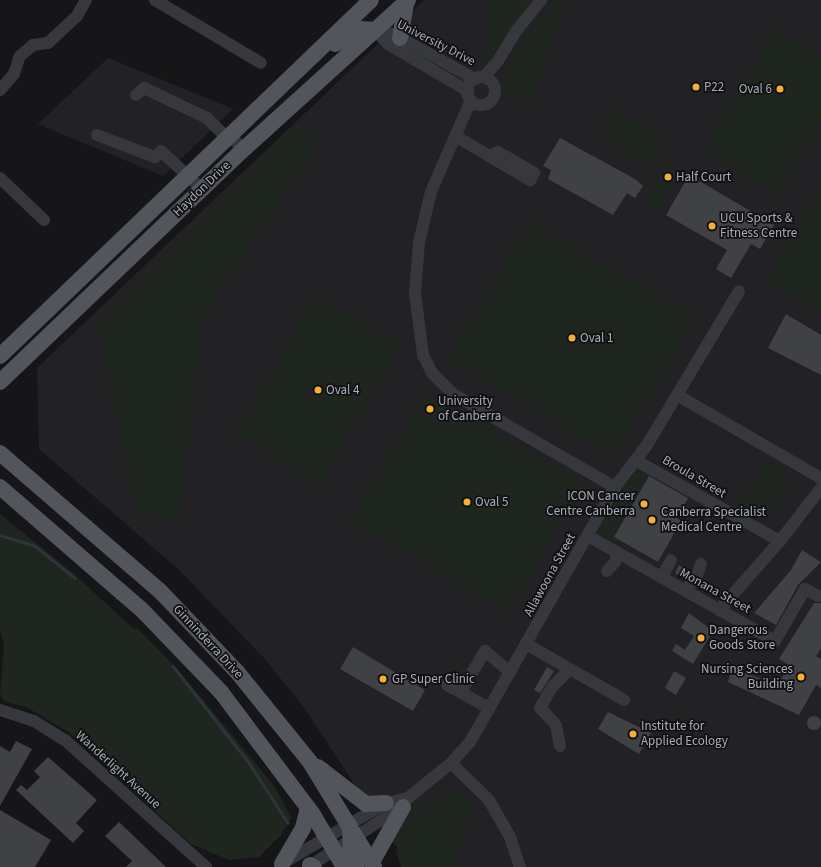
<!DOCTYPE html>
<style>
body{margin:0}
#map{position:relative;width:821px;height:867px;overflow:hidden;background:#161618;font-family:"Source Sans 3",sans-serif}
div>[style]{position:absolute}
.built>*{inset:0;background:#222225}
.green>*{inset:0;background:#1e261f}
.stream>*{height:2.5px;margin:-1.25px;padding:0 1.25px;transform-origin:1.25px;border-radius:1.25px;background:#2c353c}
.building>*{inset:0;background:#404145}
.round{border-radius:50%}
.minor>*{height:12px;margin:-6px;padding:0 6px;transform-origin:6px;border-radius:6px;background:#37383d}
.minor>.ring{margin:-6px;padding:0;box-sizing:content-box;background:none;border:12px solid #37383d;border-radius:50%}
.major>*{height:16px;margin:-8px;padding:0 8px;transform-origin:8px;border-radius:8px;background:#53555c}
.dots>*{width:11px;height:11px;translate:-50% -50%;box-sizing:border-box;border:2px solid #111113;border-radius:50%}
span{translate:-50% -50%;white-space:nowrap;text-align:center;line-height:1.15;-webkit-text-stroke:3.5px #111113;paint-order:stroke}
.street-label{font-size:13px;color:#a8adb8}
.poi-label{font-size:13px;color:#a8adb8}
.left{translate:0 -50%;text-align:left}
.right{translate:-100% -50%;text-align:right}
</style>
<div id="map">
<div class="built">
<div style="clip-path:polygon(424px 0,821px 0,821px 867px,411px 867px,408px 856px,394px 844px,303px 706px,264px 658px,178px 569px,39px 449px,37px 368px)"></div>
<div style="clip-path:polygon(108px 58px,233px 109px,163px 176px,38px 124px)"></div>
</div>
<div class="green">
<div style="clip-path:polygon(490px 0,533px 0,485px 63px,488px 41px)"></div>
<div style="clip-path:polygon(557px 0,566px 0,531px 102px,514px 96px,504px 88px,507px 74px,521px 45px)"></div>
<div style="clip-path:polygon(773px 30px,821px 57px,821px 121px,780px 194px,704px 150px)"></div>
<div style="clip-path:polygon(616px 110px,667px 140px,651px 168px,600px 137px)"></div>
<div style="clip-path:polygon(296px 123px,318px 140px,203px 316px,179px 519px,137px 514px,99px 325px)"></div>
<div style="clip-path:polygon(667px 165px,679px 172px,669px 190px,657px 183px)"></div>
<div style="clip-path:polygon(656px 185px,668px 192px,658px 209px,646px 202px)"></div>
<div style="clip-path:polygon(821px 188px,821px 310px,768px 280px)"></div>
<div style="clip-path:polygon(529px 222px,695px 317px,615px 457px,448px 359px)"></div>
<div style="clip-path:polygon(316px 296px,400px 345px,320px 483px,236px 435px)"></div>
<div style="clip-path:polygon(426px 392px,583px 483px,509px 612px,351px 521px)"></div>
<div style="clip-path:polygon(764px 461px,790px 476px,766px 516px,741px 502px)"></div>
<div style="clip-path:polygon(639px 468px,649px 472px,609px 541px,601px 534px,601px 524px,623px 485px)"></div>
<div style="clip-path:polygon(0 514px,73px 573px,135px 630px,137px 628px,180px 672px,275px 787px,291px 818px,281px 835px,259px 857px,229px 860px,191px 844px,67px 731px,26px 707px,4px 701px,0 695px,4px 645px,0 631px)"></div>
<div style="clip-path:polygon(455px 787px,459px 788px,473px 805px,449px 867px,401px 867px,396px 851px,405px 831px,417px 816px)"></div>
</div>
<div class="stream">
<div style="left:0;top:535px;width:37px;rotate:17deg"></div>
<div style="left:35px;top:546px;width:51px;rotate:38.7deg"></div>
<div style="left:173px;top:666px;width:125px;rotate:51.8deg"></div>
<div style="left:250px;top:764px;width:70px;rotate:57.2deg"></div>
</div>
<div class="building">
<div style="clip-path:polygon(560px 138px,635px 179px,643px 186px,635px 198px,627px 193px,613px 215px,548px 179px,551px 170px,543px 166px)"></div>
<div style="clip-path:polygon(689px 175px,774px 225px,760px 249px,751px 244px,731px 278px,716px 269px,727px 250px,666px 215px)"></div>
<div style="clip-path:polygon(786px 314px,821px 335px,821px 375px,768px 348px)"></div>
<div style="clip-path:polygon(649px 476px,688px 498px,677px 518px,681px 521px,658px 562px,614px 537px)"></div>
<div style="clip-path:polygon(802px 550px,821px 562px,798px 585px,776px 625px,754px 613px,791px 570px)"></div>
<div style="clip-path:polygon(679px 565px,688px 571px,684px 579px,675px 573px)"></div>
<div style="clip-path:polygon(814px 603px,821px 603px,821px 648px,816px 656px,821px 659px,821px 688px,816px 685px,799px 715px,728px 682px,732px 668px,778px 685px,789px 665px,779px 659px)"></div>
<div style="clip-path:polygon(689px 613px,713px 631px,693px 664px,672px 651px,676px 644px,685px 650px,694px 636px,681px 628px)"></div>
<div style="clip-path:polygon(353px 647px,425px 690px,413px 711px,340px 669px)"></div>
<div style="clip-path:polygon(547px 667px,554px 671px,540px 693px,534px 690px)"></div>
<div style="clip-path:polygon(674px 671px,686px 678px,676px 695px,665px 688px)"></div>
<div style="clip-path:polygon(608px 712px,651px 733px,639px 754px,598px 729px)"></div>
<div class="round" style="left:807px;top:716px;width:14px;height:14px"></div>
<div style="clip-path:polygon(16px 741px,32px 749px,0 806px,0 746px,10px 752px)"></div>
<div style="clip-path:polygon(48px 757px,97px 800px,76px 823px,84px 831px,73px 843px,16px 790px,21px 785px,27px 790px,40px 777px,34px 771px)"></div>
<div style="clip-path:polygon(0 810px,51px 840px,35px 867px,0 867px)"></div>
<div style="clip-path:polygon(119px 822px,166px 867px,126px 867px,132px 861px,105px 836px)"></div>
</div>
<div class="minor">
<div style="left:155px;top:0;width:123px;rotate:30.7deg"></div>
<div style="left:375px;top:30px;width:18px;rotate:13deg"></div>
<div style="left:393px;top:34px;width:94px;rotate:28.8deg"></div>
<div style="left:375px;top:30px;width:19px;rotate:47deg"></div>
<div style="left:388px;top:44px;width:93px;rotate:30.4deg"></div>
<div style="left:484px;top:77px;width:21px;rotate:-49deg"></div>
<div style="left:498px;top:61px;width:35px;rotate:-59deg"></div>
<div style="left:516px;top:31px;width:40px;rotate:-51deg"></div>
<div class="ring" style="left:467px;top:77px;width:16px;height:16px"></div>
<div style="left:0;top:90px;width:21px;rotate:-49deg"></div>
<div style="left:14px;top:74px;width:19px;rotate:-72deg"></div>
<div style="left:20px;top:56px;width:17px;rotate:-40deg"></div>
<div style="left:33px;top:45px;width:15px;rotate:-8deg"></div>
<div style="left:48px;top:43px;width:40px;rotate:-43deg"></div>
<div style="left:77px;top:16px;width:18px;rotate:-61deg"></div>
<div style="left:136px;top:95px;width:11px;rotate:-41deg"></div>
<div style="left:144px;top:88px;width:70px;rotate:25.5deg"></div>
<div style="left:207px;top:118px;width:20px;rotate:45deg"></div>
<div style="left:221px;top:132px;width:29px;rotate:34deg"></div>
<div style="left:471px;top:100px;width:100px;rotate:113.5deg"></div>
<div style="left:431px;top:192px;width:51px;rotate:103.5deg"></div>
<div style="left:419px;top:242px;width:51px;rotate:94.5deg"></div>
<div style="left:415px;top:293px;width:63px;rotate:82.6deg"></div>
<div style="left:423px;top:355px;width:20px;rotate:63deg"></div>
<div style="left:432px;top:373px;width:30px;rotate:45deg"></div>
<div style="left:453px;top:394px;width:187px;rotate:29.9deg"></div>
<div style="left:97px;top:135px;width:62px;rotate:20.8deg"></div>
<div style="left:155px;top:157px;width:8px;rotate:-45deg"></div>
<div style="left:161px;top:151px;width:56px;rotate:42.8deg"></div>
<div style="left:455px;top:136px;width:39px;rotate:30deg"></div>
<div style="left:489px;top:156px;width:48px;rotate:30.3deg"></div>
<div style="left:530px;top:180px;width:8px;rotate:-60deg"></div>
<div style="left:534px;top:173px;width:42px;rotate:-149.7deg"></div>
<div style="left:498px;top:152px;width:10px;rotate:156deg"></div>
<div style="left:0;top:178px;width:61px;rotate:43.7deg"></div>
<div style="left:677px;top:395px;width:166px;rotate:30deg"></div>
<div style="left:635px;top:460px;width:166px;rotate:29.2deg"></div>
<div style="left:588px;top:536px;width:214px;rotate:29.3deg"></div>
<div style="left:775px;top:641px;width:60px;rotate:-60deg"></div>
<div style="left:805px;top:589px;width:15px;rotate:28deg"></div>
<div style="left:607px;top:571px;width:12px;rotate:-48deg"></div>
<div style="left:615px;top:562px;width:9px;rotate:-72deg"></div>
<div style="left:662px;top:577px;width:19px;rotate:-62deg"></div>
<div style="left:689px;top:585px;width:7px;rotate:-34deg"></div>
<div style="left:695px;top:581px;width:18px;rotate:-71deg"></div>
<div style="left:719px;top:610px;width:92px;rotate:-48.5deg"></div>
<div style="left:780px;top:541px;width:67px;rotate:-52.3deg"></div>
<div style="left:526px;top:644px;width:113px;rotate:29.7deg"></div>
<div style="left:485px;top:651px;width:33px;rotate:40deg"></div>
<div style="left:447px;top:685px;width:48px;rotate:28.7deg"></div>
<div style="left:461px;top:692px;width:48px;rotate:-59.7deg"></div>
<div style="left:0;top:710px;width:36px;rotate:18deg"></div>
<div style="left:34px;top:721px;width:36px;rotate:32deg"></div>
<div style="left:65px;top:740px;width:190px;rotate:42deg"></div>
<div style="left:560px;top:746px;width:21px;rotate:-101deg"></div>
<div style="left:556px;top:725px;width:23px;rotate:-133deg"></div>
<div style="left:540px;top:708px;width:24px;rotate:-60deg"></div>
<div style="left:552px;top:687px;width:25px;rotate:-45deg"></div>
<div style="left:451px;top:763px;width:53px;rotate:44.2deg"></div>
<div style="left:489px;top:800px;width:43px;rotate:60.4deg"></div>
<div style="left:510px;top:837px;width:32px;rotate:72deg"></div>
<div style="left:283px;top:863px;width:119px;rotate:-30.2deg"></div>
<div style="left:386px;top:803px;width:23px;rotate:-13deg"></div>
<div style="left:408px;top:798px;width:55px;rotate:-39.1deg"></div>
<div style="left:451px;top:763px;width:28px;rotate:-48deg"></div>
<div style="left:470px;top:742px;width:293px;rotate:-60.4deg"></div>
<div style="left:615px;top:487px;width:53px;rotate:-52.7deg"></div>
<div style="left:647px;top:445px;width:179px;rotate:-59.1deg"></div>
<div style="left:308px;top:867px;width:112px;rotate:-32.6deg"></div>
</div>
<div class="major">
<div style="left:400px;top:38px;width:36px;rotate:-80deg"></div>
<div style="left:335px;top:44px;width:30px;rotate:-30deg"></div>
<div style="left:361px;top:29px;width:14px;rotate:4deg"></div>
<div style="left:0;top:356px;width:514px;rotate:-43.82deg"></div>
<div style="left:0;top:382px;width:339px;rotate:-43.7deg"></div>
<div style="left:245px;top:148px;width:220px;rotate:-42.2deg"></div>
<div style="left:0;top:453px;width:211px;rotate:40.8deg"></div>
<div style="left:160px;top:591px;width:113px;rotate:46.4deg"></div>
<div style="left:238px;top:673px;width:114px;rotate:51deg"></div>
<div style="left:310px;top:762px;width:123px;rotate:58.6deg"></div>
<div style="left:0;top:487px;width:188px;rotate:40.9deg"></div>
<div style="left:142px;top:610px;width:114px;rotate:46.1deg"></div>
<div style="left:221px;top:692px;width:151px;rotate:53.1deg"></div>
<div style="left:312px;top:813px;width:63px;rotate:59.3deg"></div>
<div style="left:318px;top:767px;width:61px;rotate:37.6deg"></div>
<div style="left:366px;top:804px;width:20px;rotate:-3deg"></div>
<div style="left:350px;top:826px;width:29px;rotate:88deg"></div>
<div style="left:351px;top:855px;width:13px;rotate:67deg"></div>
<div style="left:372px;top:862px;width:63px;rotate:-60.6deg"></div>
<div style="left:282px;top:864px;width:42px;rotate:-59.7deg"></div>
<div style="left:303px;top:828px;width:21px;rotate:-76deg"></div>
<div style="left:310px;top:865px;width:4px;rotate:27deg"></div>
</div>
<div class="dots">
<div style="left:696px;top:87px;background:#f2b134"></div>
<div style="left:780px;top:89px;background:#f2b134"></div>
<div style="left:668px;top:177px;background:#f2b134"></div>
<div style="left:712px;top:226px;background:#f2b134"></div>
<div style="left:572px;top:338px;background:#f2b134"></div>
<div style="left:318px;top:390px;background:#f2b134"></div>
<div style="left:430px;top:409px;background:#f2b134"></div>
<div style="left:467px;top:502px;background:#f2b134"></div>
<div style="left:644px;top:504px;background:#f2b134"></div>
<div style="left:652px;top:520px;background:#f2b134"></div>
<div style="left:701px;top:638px;background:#f2b134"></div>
<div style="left:801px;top:677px;background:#f2b134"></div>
<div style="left:383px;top:679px;background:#f2b134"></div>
<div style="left:633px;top:734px;background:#f2b134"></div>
</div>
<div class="street-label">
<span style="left:436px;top:43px;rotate:27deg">University Drive</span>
<span style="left:202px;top:189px;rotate:-44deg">Haydon Drive</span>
<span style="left:694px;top:477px;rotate:30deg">Broula Street</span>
<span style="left:550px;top:575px;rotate:-61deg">Allawoona Street</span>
<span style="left:715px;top:591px;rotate:29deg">Monana Street</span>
<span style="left:208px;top:642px;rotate:47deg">Ginninderra Drive</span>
<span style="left:118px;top:770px;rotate:42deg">Wanderlight Avenue</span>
</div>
<div class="poi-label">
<span class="left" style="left:704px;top:87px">P22</span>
<span class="right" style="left:772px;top:89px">Oval 6</span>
<span class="left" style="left:676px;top:177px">Half Court</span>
<span class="left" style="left:720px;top:226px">UCU Sports &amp;<br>Fitness Centre</span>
<span class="left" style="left:580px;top:338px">Oval 1</span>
<span class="left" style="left:326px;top:390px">Oval 4</span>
<span class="left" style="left:438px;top:409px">University<br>of Canberra</span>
<span class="right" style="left:635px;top:504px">ICON Cancer<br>Centre Canberra</span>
<span class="left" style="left:475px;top:502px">Oval 5</span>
<span class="left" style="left:661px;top:520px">Canberra Specialist<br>Medical Centre</span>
<span class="left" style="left:709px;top:638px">Dangerous<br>Goods Store</span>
<span class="right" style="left:793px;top:677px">Nursing Sciences<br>Building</span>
<span class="left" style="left:392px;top:679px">GP Super Clinic</span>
<span class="left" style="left:641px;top:734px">Institute for<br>Applied Ecology</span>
</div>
</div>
